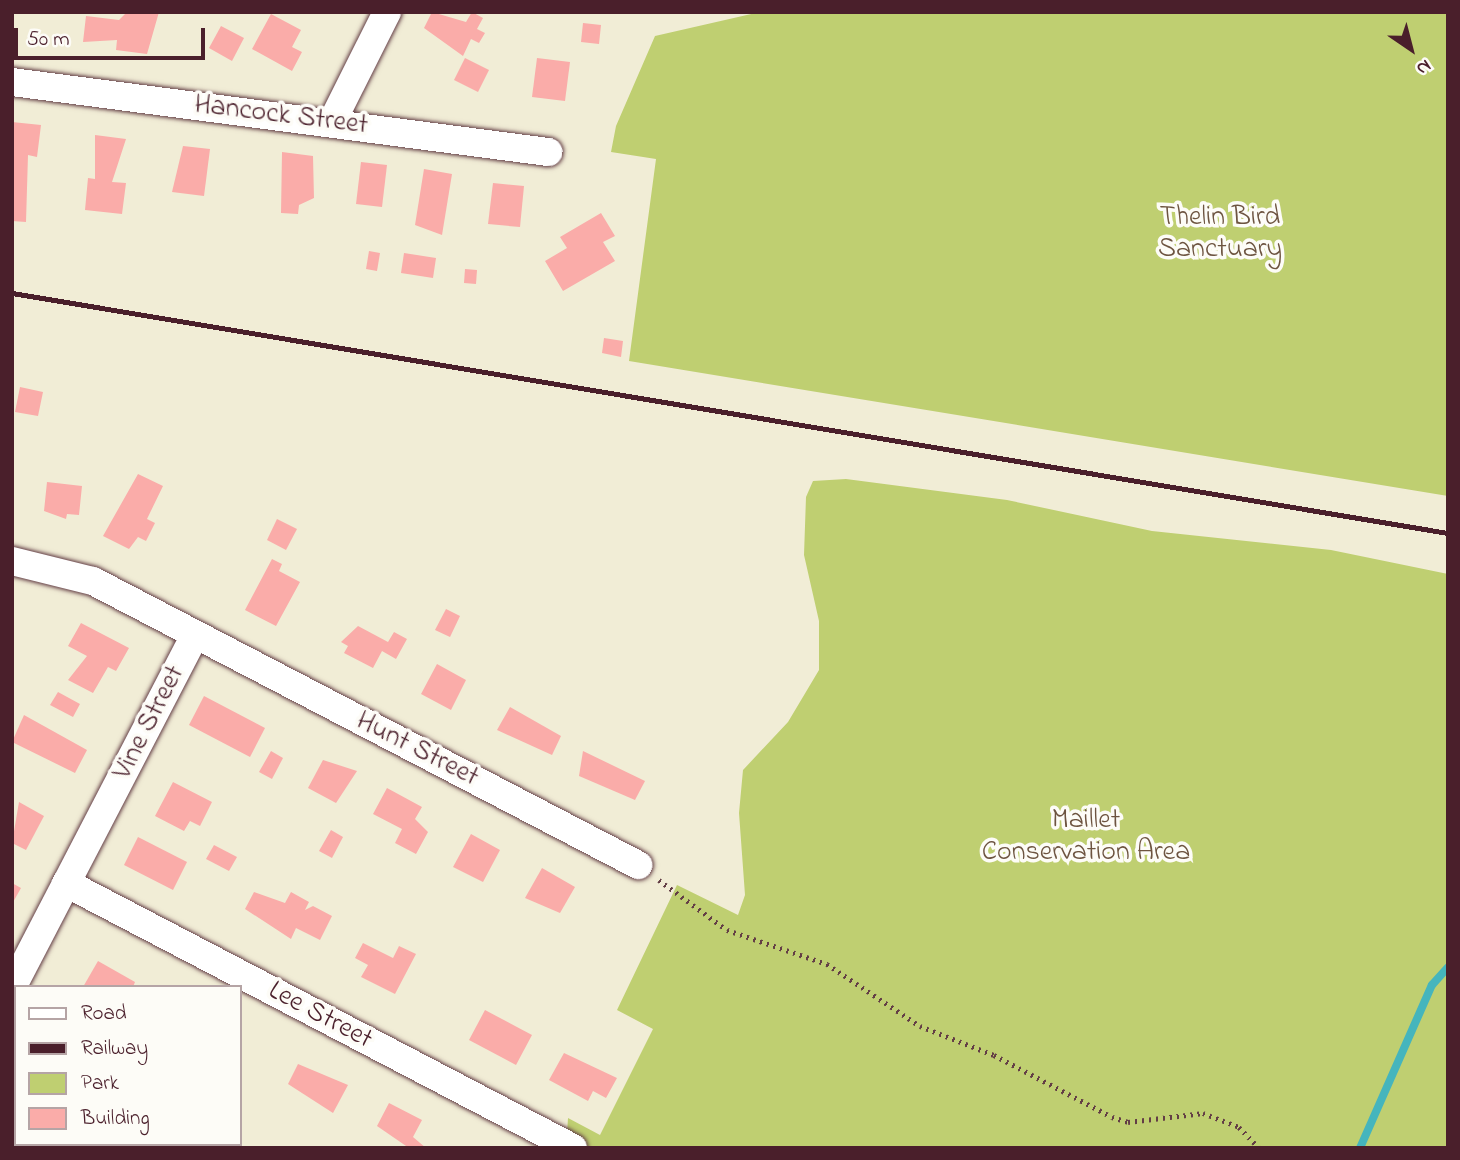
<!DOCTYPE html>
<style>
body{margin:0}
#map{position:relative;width:1460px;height:1160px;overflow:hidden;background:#f1edd6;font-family:"Indie Flower",sans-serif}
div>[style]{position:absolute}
.green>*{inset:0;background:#bfcf71}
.stream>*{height:8px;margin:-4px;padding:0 4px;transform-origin:4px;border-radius:4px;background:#45b5bd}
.building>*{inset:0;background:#faaca9}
.path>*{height:4.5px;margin-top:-2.25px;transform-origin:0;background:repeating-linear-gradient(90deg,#633e45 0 2px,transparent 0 7px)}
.roads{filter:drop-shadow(0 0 2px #633e45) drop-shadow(0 0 2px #633e45)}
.minor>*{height:28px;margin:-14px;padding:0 14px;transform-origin:14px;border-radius:14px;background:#fff}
.rail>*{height:5px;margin:-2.5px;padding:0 2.5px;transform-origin:2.5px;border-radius:2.5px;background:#4a1f2b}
span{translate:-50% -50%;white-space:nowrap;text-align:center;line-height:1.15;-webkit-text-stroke:7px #fdfcf7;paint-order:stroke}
.street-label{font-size:28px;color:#4a1f2b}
.park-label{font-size:28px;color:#6d5440}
.frame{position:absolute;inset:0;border:14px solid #4a1f2b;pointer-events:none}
.legend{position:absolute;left:14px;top:985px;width:228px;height:161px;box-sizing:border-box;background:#fdfcf7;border:2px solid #b5a4a5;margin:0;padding:9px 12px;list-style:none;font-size:21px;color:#4a1f2b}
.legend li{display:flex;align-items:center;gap:14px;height:35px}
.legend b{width:35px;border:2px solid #b5a4a5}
.north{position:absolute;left:1376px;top:14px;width:70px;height:70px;-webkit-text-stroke:5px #fdfcf7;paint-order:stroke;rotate:145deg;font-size:19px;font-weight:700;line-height:28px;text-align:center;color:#4a1f2b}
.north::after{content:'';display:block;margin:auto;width:24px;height:32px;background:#4a1f2b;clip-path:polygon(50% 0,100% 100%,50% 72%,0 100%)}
.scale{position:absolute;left:14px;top:28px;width:191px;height:32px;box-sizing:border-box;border:4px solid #4a1f2b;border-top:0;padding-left:9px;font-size:21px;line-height:24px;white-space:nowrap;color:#4a1f2b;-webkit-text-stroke:5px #fdfcf7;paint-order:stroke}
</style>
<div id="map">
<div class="green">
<div style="clip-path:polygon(760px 12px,1448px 12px,1448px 496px,629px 361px,656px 159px,611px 152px,616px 126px,655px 36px)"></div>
<div style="clip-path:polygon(846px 479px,1007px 500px,1152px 531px,1331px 550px,1448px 574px,1448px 1148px,566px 1148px,568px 1118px,600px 1135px,653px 1029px,617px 1010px,677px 885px,738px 915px,745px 895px,739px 813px,743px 770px,788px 722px,819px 670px,819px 621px,804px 555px,806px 497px,813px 481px)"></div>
</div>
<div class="stream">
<div style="left:1360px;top:1148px;width:178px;rotate:-66.2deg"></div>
<div style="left:1432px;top:985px;width:24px;rotate:-48deg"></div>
</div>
<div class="building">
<div style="clip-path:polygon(127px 12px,159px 12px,147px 54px,116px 50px,117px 40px,83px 42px,86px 16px,119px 20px)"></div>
<div style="clip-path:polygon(432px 12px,466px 22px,472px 12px,483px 18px,477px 29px,485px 33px,479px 43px,471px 39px,463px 56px,424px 28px)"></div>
<div style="clip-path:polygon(271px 14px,301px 30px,292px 47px,302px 52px,292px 71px,252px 49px)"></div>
<div style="clip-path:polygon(583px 23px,601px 25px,599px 44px,581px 42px)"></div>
<div style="clip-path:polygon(221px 26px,244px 38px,232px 61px,209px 48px)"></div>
<div style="clip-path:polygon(465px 58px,489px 70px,478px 92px,454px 80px)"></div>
<div style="clip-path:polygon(537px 58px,570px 62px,565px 101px,532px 97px)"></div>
<div style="clip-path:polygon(12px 122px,41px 125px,37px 157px,28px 155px,26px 222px,12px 221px)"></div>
<div style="clip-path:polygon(95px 135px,126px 139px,112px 182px,126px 183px,122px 214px,85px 210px,88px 178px,95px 179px)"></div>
<div style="clip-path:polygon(183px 146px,210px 149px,204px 196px,172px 192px)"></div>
<div style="clip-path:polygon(282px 152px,313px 156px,314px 198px,299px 205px,298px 214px,281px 213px)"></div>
<div style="clip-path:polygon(361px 162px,387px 165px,382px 207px,356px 204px)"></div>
<div style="clip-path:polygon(424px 169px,452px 174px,442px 235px,415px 225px)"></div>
<div style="clip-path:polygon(493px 183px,524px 186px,520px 227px,488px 224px)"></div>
<div style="clip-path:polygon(601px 213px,615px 236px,603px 242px,615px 261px,563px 291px,545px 261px,567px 248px,560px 237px)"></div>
<div style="clip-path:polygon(369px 251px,380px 253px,377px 271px,366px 269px)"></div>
<div style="clip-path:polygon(404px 253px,436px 258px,433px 278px,401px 273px)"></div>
<div style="clip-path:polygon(465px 269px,477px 270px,476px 284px,464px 283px)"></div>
<div style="clip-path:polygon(604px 338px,623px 341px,621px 357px,602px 353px)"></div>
<div style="clip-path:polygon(20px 387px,43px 392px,38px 416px,15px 412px)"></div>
<div style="clip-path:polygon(138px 474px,163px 486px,147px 519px,155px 523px,146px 541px,138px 537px,129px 549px,103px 536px)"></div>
<div style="clip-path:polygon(47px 482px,82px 486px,79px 515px,67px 514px,66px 519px,44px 511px)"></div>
<div style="clip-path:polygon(277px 519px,297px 529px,286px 550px,267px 540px)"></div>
<div style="clip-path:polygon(272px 559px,282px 564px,279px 571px,300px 582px,276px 626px,245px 610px)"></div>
<div style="clip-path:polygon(446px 609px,460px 616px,450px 637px,435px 630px)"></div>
<div style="clip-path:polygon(81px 623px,129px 648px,116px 671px,108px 667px,93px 693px,68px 680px,87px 656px,68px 646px)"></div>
<div style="clip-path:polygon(358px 626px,388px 642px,394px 632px,407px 639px,396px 659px,382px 651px,373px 668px,344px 653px,348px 646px,341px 642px)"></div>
<div style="clip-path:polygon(437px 664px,466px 680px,451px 710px,421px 694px)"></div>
<div style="clip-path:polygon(58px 692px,80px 704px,73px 717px,50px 705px)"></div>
<div style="clip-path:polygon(204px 696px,265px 728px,250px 757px,189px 725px)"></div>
<div style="clip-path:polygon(510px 707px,561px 736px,552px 755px,497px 730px)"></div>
<div style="clip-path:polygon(24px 715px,87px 750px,75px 773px,12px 742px)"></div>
<div style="clip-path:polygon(271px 751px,283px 758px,272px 779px,259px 772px)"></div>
<div style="clip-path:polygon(583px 751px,645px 781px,635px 800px,579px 776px)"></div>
<div style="clip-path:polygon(323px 760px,357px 771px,336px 803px,308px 788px)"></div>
<div style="clip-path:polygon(173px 782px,212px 802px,200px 826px,190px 821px,184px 831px,155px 816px)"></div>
<div style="clip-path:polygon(387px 788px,422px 807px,415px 819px,428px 832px,416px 854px,395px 843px,402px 829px,373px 814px)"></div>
<div style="clip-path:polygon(19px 802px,44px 816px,26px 850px,12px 843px)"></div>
<div style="clip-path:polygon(331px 830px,343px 837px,332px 858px,319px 851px)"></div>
<div style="clip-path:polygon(471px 834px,500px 850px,483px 882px,453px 867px)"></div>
<div style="clip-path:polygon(138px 837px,187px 862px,173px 890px,124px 865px)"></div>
<div style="clip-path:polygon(214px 845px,237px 857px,229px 871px,206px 859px)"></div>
<div style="clip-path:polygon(542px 868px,575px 887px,560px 913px,525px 898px)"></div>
<div style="clip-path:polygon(12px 883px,21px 888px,12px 904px)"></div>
<div style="clip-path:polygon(254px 892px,285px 903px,291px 892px,309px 902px,305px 910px,313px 906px,332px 916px,320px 940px,296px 928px,291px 939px,245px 909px)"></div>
<div style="clip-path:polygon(363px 943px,393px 958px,399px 946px,416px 954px,395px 994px,361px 977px,368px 965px,355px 958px)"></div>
<div style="clip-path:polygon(98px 961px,135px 982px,133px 987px,83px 987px)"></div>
<div style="clip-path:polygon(485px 1010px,532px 1035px,516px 1065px,469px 1040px)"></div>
<div style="clip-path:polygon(564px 1053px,617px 1078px,606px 1098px,593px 1091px,588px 1101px,549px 1080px)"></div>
<div style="clip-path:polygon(298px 1064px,348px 1085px,333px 1113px,288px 1084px)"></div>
<div style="clip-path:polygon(389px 1103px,422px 1120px,413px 1137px,426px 1148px,409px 1148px,377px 1126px)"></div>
</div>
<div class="path">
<div style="left:659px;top:880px;width:84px;rotate:36.3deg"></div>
<div style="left:727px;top:930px;width:106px;rotate:18.8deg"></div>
<div style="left:827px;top:964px;width:112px;rotate:33.7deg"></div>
<div style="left:920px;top:1026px;width:79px;rotate:21.4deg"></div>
<div style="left:994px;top:1055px;width:133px;rotate:27.7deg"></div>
<div style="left:1112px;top:1117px;width:17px;rotate:17deg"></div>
<div style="left:1128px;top:1122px;width:76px;rotate:-6.8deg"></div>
<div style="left:1203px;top:1113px;width:39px;rotate:21deg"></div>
<div style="left:1239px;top:1127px;width:29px;rotate:46deg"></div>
</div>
<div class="roads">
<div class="minor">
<div style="left:12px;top:82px;width:541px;rotate:7.44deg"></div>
<div style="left:332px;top:122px;width:123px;rotate:-63.4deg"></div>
<div style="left:12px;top:561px;width:83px;rotate:13.9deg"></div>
<div style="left:93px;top:581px;width:615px;rotate:27.52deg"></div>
<div style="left:66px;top:883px;width:572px;rotate:27.6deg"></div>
<div style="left:12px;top:988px;width:398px;rotate:-62.6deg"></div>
</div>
</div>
<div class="rail">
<div style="left:12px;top:293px;width:1456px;rotate:9.49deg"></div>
</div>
<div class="street-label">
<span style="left:281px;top:116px;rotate:7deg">Hancock Street</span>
<span style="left:150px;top:723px;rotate:-63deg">Vine Street</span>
<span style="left:417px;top:750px;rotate:27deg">Hunt Street</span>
<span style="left:320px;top:1016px;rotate:28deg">Lee Street</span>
</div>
<div class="park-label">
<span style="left:1220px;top:234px">Thelin Bird<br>Sanctuary</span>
<span style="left:1086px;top:837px">Maillet<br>Conservation Area</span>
</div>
<div class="frame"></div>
<ul class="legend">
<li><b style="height:9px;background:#fff"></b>Road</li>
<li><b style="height:9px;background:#4a1f2b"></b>Railway</li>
<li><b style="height:19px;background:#bfcf71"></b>Park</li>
<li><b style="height:19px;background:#faaca9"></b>Building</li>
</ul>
<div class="north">N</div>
<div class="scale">50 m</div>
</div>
